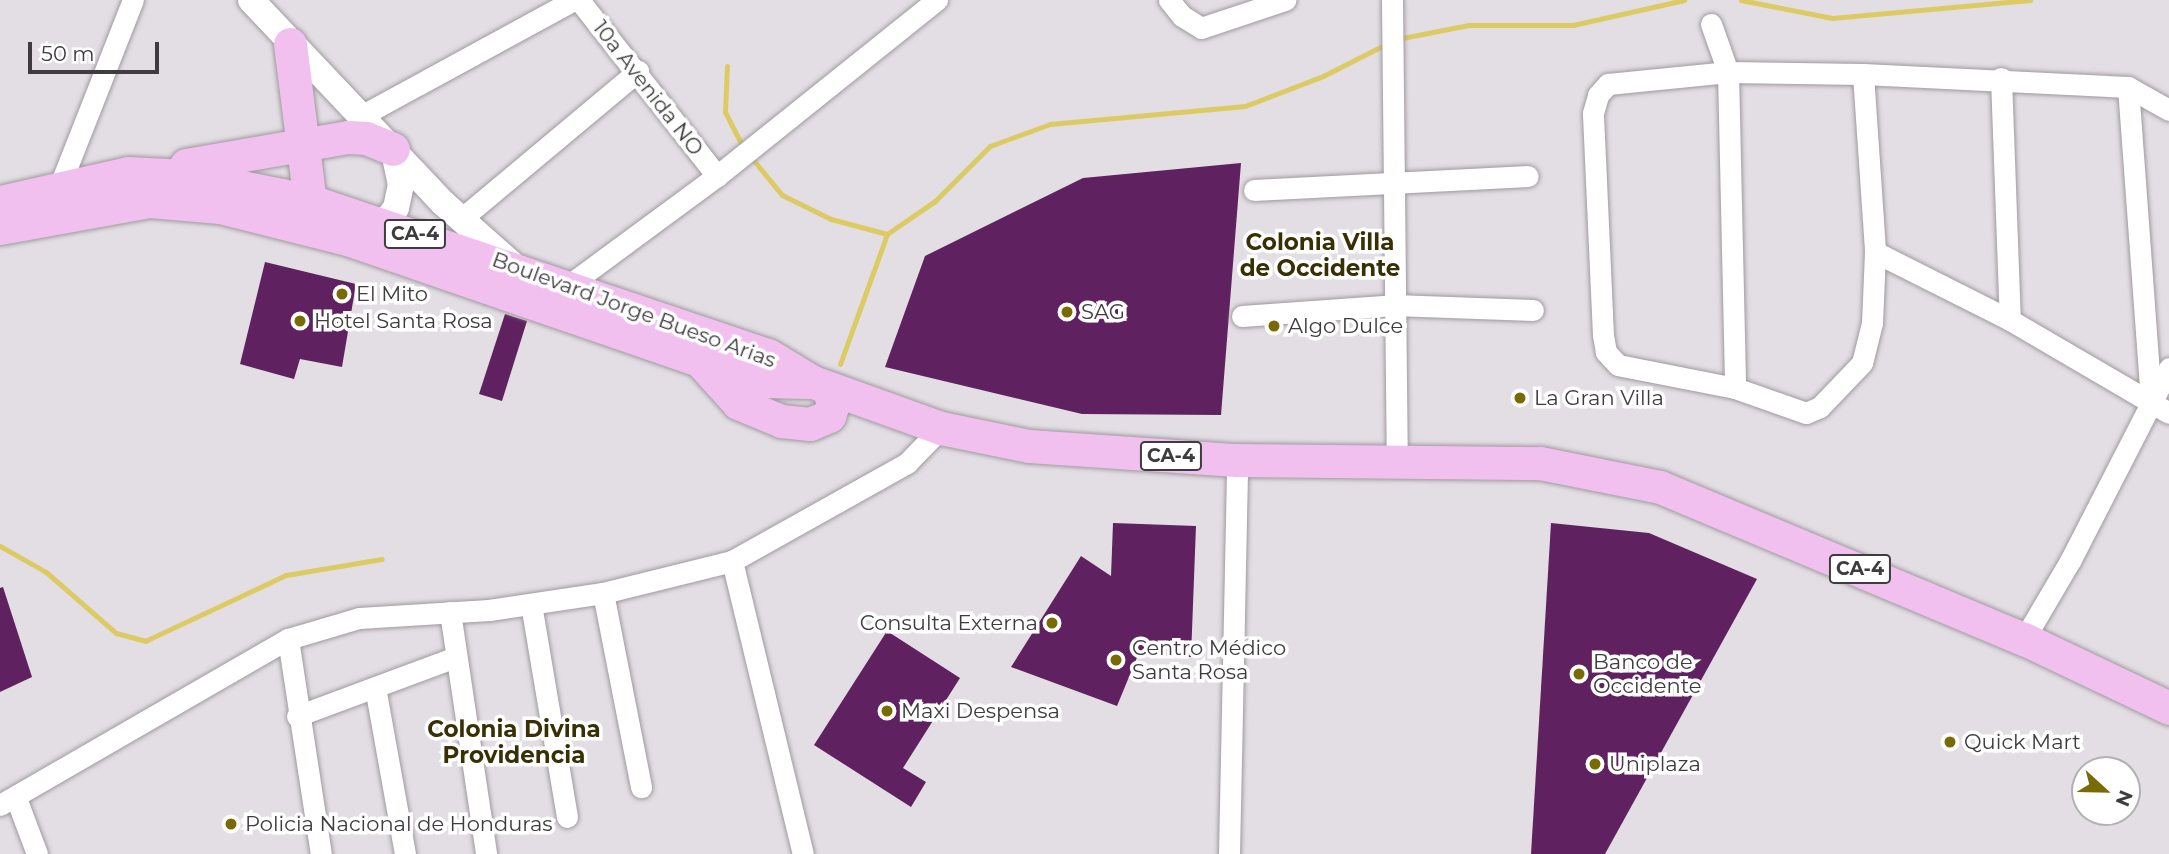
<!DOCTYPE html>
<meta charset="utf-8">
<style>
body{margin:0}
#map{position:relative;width:2169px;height:854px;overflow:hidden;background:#e3dee3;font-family:Montserrat,sans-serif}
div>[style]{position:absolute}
.stream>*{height:5px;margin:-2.5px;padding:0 2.5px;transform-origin:2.5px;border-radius:2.5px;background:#dccb65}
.building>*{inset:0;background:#602161}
.roads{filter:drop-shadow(0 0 2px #9f9a9f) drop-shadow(0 0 2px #9f9a9f)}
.minor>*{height:21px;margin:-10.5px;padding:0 10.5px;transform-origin:10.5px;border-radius:10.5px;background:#fff}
.tertiary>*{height:26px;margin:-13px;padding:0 13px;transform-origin:13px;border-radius:13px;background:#fff}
.primary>*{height:33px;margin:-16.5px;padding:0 16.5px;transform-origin:16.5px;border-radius:16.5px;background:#f1c0ef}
.dots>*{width:19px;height:19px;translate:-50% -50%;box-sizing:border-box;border:4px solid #fff;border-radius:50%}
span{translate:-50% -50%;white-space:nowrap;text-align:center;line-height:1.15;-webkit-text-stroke:7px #fff;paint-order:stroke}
.shield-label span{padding:2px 5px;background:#fff;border:2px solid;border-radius:5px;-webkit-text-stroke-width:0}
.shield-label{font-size:19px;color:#3e3c3e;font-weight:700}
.street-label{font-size:21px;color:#3e3c3e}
.poi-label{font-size:21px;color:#3e3c3e}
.left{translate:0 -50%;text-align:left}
.right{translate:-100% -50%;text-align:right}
.neighbourhood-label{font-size:23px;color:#373005;font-weight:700}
.north{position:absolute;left:2071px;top:756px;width:70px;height:70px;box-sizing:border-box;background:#fff;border:2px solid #b2b1b2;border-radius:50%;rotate:112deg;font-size:19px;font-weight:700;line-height:28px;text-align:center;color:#3e3c3e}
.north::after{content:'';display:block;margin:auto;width:24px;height:32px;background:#796b04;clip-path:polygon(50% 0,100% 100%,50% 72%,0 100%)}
.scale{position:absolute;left:28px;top:42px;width:131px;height:32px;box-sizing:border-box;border:4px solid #3e3c3e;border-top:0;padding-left:9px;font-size:21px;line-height:24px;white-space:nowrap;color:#3e3c3e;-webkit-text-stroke:5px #fff;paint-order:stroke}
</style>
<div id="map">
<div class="stream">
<div style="left:1741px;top:0;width:93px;rotate:11.2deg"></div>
<div style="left:1832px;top:18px;width:199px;rotate:-5.2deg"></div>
<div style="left:1397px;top:39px;width:73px;rotate:-11deg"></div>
<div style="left:1469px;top:25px;width:104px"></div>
<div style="left:1573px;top:25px;width:114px;rotate:-12.7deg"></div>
<div style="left:727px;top:66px;width:46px;rotate:92.5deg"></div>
<div style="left:725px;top:112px;width:42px;rotate:62.8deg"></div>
<div style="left:750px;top:156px;width:50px;rotate:50.6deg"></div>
<div style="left:782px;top:195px;width:55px;rotate:26.1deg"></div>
<div style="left:831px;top:219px;width:58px;rotate:15deg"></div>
<div style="left:840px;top:364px;width:138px;rotate:-70.1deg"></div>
<div style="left:887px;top:234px;width:58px;rotate:-34.5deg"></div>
<div style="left:935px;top:201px;width:78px;rotate:-45deg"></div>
<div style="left:990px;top:146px;width:64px;rotate:-20.1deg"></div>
<div style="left:1050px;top:124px;width:196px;rotate:-5.3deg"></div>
<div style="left:1245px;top:106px;width:84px;rotate:-21deg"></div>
<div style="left:1323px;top:76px;width:73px;rotate:-26.9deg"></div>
<div style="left:0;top:546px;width:53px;rotate:29.5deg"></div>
<div style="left:46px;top:572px;width:93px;rotate:41.1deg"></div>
<div style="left:116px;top:633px;width:30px;rotate:15deg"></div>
<div style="left:145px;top:641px;width:156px;rotate:-25.1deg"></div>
<div style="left:286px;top:575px;width:97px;rotate:-9.5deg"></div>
</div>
<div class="building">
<div style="clip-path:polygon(1241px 163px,1221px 415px,1082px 414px,885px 367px,925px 256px,1083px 178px)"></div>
<div style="clip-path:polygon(265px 262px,356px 284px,342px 367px,300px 359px,294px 379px,240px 364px)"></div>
<div style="clip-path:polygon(505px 314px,527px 321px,502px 401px,479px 394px)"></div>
<div style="clip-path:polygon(1113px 523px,1196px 526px,1191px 657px,1138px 655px,1117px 706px,1011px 667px,1081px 556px,1111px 576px)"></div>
<div style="clip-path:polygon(1551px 523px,1649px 533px,1757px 579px,1605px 854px,1531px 854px)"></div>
<div style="clip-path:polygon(3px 587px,32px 677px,0 692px,0 588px)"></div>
<div style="clip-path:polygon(887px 631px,960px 678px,903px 768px,926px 782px,911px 807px,814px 745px)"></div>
</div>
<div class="roads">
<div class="minor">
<div style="left:579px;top:0;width:224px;rotate:51.9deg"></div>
<div style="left:1169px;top:0;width:21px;rotate:51deg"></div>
<div style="left:1182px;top:16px;width:22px;rotate:32deg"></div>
<div style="left:1201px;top:28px;width:89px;rotate:-18.4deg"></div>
<div style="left:1392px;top:0;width:464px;rotate:89.4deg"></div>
<div style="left:1711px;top:24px;width:51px;rotate:70.5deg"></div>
<div style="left:1728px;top:72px;width:316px;rotate:88.7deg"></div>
<div style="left:1863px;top:74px;width:178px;rotate:86.1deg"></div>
<div style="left:1875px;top:252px;width:151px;rotate:26.7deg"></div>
<div style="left:2010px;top:320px;width:184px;rotate:30.3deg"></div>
<div style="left:2001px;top:78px;width:242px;rotate:87.9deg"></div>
<div style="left:2128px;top:87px;width:315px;rotate:85.8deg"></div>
<div style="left:359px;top:117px;width:245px;rotate:-28.6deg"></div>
<div style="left:60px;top:185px;width:199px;rotate:-68.5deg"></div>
<div style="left:1254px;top:190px;width:274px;rotate:-2.9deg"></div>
<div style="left:461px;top:219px;width:231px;rotate:-39.9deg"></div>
<div style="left:1875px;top:252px;width:71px;rotate:92.4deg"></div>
<div style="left:1872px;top:323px;width:41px;rotate:104deg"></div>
<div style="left:1862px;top:363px;width:61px;rotate:133.7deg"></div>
<div style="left:1820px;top:407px;width:15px;rotate:157deg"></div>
<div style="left:1806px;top:413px;width:75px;rotate:-160.6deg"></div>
<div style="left:1735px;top:388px;width:119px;rotate:-168.9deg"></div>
<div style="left:1618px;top:365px;width:18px;rotate:-133deg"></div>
<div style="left:1606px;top:352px;width:17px;rotate:-100deg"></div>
<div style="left:1603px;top:335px;width:222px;rotate:-92.6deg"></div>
<div style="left:1593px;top:113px;width:19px;rotate:-74deg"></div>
<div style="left:1598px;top:95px;width:15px;rotate:-48deg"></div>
<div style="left:1608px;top:84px;width:121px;rotate:-5.7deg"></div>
<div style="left:1728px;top:72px;width:135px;rotate:0.8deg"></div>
<div style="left:1863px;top:74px;width:265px;rotate:2.8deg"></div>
<div style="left:2128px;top:87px;width:47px;rotate:29.3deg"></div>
<div style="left:569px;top:285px;width:184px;rotate:-36.4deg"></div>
<div style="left:717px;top:176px;width:282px;rotate:-38.7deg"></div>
<div style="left:1242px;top:316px;width:152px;rotate:-4.1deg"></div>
<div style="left:1394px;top:305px;width:139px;rotate:2.1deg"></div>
<div style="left:732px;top:561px;width:301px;rotate:76.4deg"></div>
<div style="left:603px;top:593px;width:198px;rotate:78.9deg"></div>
<div style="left:531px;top:604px;width:216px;rotate:80.4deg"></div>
<div style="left:450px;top:612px;width:245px;rotate:81.5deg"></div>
<div style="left:288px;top:639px;width:218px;rotate:81.3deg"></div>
<div style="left:2024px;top:639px;width:91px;rotate:-59.5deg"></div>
<div style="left:2070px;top:561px;width:217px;rotate:-62.8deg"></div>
<div style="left:375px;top:687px;width:170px;rotate:79.8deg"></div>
<div style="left:297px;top:716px;width:170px;rotate:-20.4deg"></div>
<div style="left:16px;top:798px;width:60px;rotate:69.4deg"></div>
<div style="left:0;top:805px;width:332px;rotate:-30deg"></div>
<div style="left:288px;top:639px;width:74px;rotate:-16.5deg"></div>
<div style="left:359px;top:618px;width:130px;rotate:-3.5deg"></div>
<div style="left:489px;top:610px;width:115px;rotate:-8.5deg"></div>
<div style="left:603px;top:593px;width:133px;rotate:-13.9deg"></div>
<div style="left:732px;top:561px;width:201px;rotate:-29.2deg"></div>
<div style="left:907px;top:463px;width:49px;rotate:-45.8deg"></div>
<div style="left:1229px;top:854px;width:394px;rotate:-88.8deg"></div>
</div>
<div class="tertiary">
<div style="left:251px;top:0;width:279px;rotate:46.6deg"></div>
<div style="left:443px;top:203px;width:95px;rotate:41.6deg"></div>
<div style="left:369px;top:233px;width:16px;rotate:-30deg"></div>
<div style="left:383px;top:225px;width:21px;rotate:-53deg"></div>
<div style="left:396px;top:208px;width:24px;rotate:-78deg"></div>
<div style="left:401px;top:185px;width:33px;rotate:-102deg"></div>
</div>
<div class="primary">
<div style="left:290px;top:44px;width:175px;rotate:82.8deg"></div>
<div style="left:186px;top:165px;width:164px;rotate:-9.8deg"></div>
<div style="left:348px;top:137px;width:18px;rotate:3deg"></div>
<div style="left:366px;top:138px;width:29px;rotate:22deg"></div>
<div style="left:0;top:202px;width:131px;rotate:-12.8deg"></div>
<div style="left:128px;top:173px;width:58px;rotate:3deg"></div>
<div style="left:186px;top:176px;width:123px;rotate:11.2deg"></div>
<div style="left:307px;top:200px;width:486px;rotate:18.6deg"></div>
<div style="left:768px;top:355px;width:52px;rotate:31deg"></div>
<div style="left:813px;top:382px;width:136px;rotate:19.8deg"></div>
<div style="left:941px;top:428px;width:90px;rotate:11.6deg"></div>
<div style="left:1029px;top:446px;width:208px;rotate:3.9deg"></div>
<div style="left:1237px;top:460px;width:303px;rotate:0.6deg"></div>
<div style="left:1540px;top:463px;width:122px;rotate:11.3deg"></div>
<div style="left:1660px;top:487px;width:394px;rotate:22.7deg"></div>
<div style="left:2024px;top:639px;width:161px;rotate:25.4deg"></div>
<div style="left:0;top:228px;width:152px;rotate:-10.2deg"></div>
<div style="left:150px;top:201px;width:70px;rotate:4.9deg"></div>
<div style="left:220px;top:207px;width:131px;rotate:14.1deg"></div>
<div style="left:347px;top:239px;width:437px;rotate:19deg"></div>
<div style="left:760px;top:381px;width:50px;rotate:1.1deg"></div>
<div style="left:701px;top:362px;width:55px;rotate:47.9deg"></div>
<div style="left:738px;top:403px;width:47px;rotate:22.7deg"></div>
<div style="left:781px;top:421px;width:29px;rotate:6deg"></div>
<div style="left:810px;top:424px;width:21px;rotate:-23deg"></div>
<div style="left:829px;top:416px;width:13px;rotate:-72deg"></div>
<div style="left:833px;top:404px;width:17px;rotate:-107deg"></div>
</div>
</div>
<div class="dots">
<div style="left:342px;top:294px;background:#796b04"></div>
<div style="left:1067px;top:312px;background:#796b04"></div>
<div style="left:300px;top:321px;background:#796b04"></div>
<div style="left:1274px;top:326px;background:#796b04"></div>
<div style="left:1520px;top:398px;background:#796b04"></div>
<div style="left:1052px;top:623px;background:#796b04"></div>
<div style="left:1116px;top:660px;background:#796b04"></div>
<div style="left:1579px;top:674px;background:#796b04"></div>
<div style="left:887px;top:711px;background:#796b04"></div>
<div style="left:1950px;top:742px;background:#796b04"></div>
<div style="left:1595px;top:764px;background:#796b04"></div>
<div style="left:231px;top:824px;background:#796b04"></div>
</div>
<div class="shield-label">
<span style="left:415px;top:234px">CA-4</span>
<span style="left:1171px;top:456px">CA-4</span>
<span style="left:1860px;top:569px">CA-4</span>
</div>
<div class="street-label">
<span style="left:648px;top:88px;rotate:52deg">10a Avenida NO</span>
<span style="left:634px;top:310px;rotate:20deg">Boulevard Jorge Bueso Arias</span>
</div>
<div class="poi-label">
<span class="left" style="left:356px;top:294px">El Mito</span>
<span class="left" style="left:1081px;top:312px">SAG</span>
<span class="left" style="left:314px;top:321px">Hotel Santa Rosa</span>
<span class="left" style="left:1288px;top:326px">Algo Dulce</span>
<span class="left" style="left:1534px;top:398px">La Gran Villa</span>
<span class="right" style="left:1038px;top:623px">Consulta Externa</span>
<span class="left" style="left:1132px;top:660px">Centro Médico<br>Santa Rosa</span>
<span class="left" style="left:1593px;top:674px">Banco de<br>Occidente</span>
<span class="left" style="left:901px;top:711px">Maxi Despensa</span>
<span class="left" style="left:1964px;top:742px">Quick Mart</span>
<span class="left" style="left:1609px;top:764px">Uniplaza</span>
<span class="left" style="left:245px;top:824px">Policia Nacional de Honduras</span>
</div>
<div class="neighbourhood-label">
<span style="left:1320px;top:255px">Colonia Villa<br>de Occidente</span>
<span style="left:514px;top:742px">Colonia Divina<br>Providencia</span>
</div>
<div class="north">N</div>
<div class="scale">50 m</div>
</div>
